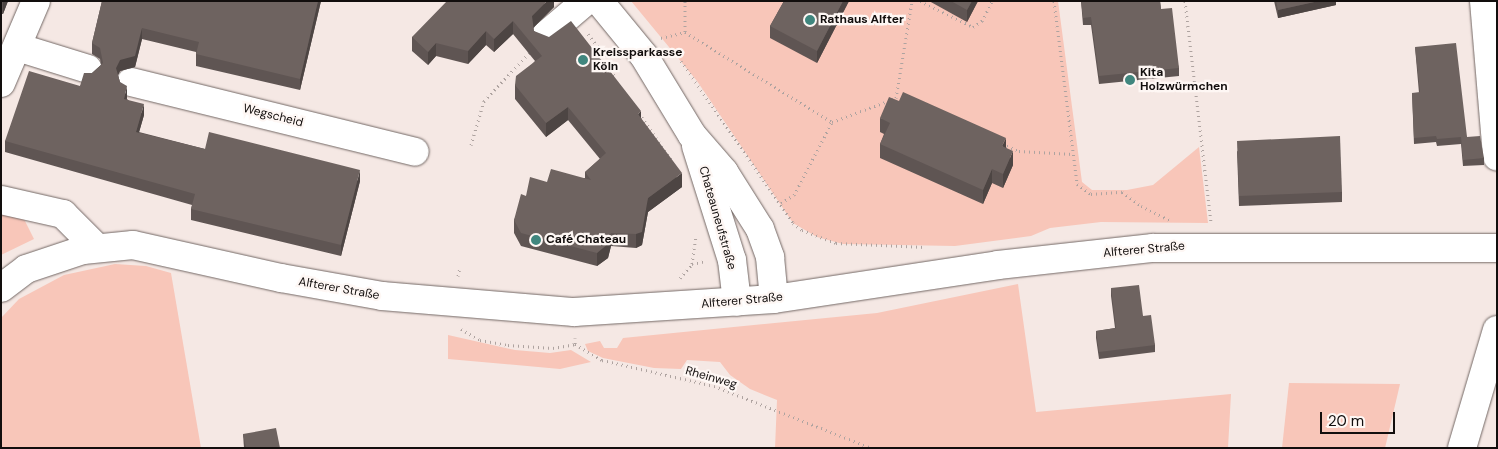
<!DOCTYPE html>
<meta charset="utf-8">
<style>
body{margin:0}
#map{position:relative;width:1498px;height:449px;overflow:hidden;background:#f5e8e4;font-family:"DM Sans",sans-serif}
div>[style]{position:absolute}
.green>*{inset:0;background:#f8c6b9}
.path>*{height:3px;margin-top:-1.5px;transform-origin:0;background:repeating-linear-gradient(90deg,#aea3a0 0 1px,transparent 0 5px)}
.roads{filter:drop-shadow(0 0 1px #736865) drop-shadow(0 0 1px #736865)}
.minor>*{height:28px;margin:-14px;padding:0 14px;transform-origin:14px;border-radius:14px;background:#fff}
.wall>*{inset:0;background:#5f5553}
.shaded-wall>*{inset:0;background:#4d4543}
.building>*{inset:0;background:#6e6360}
.dots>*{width:14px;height:14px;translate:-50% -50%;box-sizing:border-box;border:2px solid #fef7f4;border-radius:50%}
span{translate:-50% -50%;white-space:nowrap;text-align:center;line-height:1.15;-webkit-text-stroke:4.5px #fef7f4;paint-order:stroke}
.poi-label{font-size:12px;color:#120e0d;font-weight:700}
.left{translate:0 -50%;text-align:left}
.street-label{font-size:12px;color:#120e0d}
.frame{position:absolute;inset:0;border:2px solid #120e0d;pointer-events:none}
.scale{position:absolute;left:1320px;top:412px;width:75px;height:22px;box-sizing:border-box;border:2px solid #120e0d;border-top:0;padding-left:6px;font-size:15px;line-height:18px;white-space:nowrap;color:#120e0d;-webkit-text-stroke:4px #fef7f4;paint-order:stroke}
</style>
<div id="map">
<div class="green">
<div style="clip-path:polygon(631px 1px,1058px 1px,1082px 182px,1092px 190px,1127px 190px,1153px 185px,1199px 147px,1208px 223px,1101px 222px,1050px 228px,1031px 236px,955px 246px,843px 244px,817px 237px,793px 223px,697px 81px)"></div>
<div style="clip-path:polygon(1px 207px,20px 211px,34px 239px,1px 255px)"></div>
<div style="clip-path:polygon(115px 264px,146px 266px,171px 273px,201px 448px,1px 448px,1px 318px,19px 299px,64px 275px)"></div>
<div style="clip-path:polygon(1018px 284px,1036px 412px,1231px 394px,1228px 448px,775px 448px,777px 400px,750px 389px,730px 375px,720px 362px,687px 360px,681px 369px,654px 368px,603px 358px,588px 351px,585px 344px,600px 341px,604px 348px,617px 348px,623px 338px,877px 313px)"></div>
<div style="clip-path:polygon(448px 335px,515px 350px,550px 353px,571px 350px,591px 362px,560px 369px,448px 359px)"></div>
<div style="clip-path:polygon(1289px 383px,1400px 384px,1385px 448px,1282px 448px)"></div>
</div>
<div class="path">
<div style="left:685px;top:1px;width:31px;rotate:90deg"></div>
<div style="left:685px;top:32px;width:172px;rotate:31.5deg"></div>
<div style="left:832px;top:122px;width:68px;rotate:-20.6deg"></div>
<div style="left:896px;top:98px;width:98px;rotate:-80.6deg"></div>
<div style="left:920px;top:1px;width:59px;rotate:26.1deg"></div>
<div style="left:973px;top:27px;width:11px;rotate:-34deg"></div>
<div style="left:982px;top:21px;width:22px;rotate:-63deg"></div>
<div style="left:1054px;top:1px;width:184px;rotate:82.8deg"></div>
<div style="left:1077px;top:184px;width:17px;rotate:36deg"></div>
<div style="left:1091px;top:194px;width:31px;rotate:-4deg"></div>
<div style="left:1122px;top:192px;width:24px;rotate:36deg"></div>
<div style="left:1141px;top:206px;width:32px;rotate:26deg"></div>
<div style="left:1185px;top:1px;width:223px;rotate:83.3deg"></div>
<div style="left:588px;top:34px;width:23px;rotate:52deg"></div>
<div style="left:602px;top:52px;width:30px;rotate:63deg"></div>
<div style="left:661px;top:38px;width:25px;rotate:-14deg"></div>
<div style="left:681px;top:61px;width:197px;rotate:55.3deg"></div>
<div style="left:793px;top:223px;width:11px;rotate:38deg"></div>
<div style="left:802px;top:230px;width:36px;rotate:21deg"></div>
<div style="left:836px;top:243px;width:89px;rotate:2.6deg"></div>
<div style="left:639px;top:113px;width:56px;rotate:55.2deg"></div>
<div style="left:1002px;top:144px;width:18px;rotate:22deg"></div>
<div style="left:1019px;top:151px;width:54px;rotate:3.2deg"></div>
<div style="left:471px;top:145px;width:46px;rotate:-73.5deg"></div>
<div style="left:484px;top:101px;width:66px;rotate:-46.8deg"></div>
<div style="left:781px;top:203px;width:15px;rotate:-32deg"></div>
<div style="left:794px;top:195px;width:82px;rotate:-62.5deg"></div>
<div style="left:692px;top:264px;width:27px;rotate:-82deg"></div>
<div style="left:458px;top:276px;width:9px;rotate:-77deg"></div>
<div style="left:680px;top:278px;width:18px;rotate:-49deg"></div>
<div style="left:692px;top:264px;width:14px;rotate:-12deg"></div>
<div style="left:461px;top:329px;width:22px;rotate:30deg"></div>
<div style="left:480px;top:340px;width:28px;rotate:10deg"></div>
<div style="left:508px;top:345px;width:45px;rotate:3.8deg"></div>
<div style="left:553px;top:348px;width:22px;rotate:-10deg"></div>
<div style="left:575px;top:338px;width:6px;rotate:90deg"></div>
<div style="left:575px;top:344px;width:31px;rotate:31deg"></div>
<div style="left:602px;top:360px;width:115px;rotate:13.1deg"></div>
<div style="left:714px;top:386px;width:169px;rotate:21.5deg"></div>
</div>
<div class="roads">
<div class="minor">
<div style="left:599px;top:1px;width:71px;rotate:50.7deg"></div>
<div style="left:644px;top:56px;width:92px;rotate:58.7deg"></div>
<div style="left:692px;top:135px;width:49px;rotate:49.1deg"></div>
<div style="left:724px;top:172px;width:67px;rotate:57.7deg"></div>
<div style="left:760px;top:229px;width:30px;rotate:70deg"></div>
<div style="left:770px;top:257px;width:42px;rotate:84.6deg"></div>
<div style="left:1484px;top:1px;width:156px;rotate:85.2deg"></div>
<div style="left:546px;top:35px;width:52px;rotate:-40.4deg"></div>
<div style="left:17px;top:47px;width:74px;rotate:17.2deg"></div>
<div style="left:131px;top:82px;width:292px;rotate:13.8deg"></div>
<div style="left:1px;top:83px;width:89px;rotate:-66.9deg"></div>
<div style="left:696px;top:146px;width:120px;rotate:72.5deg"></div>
<div style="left:732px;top:260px;width:42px;rotate:83.2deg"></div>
<div style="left:1px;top:200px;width:64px;rotate:12.7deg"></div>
<div style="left:63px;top:214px;width:47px;rotate:45deg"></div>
<div style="left:1px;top:288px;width:31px;rotate:-37deg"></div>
<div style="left:26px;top:269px;width:60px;rotate:-18.4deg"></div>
<div style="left:83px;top:250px;width:50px;rotate:-5.7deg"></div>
<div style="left:133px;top:245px;width:152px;rotate:12.6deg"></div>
<div style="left:281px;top:278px;width:103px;rotate:10.1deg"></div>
<div style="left:382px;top:296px;width:193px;rotate:4.8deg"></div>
<div style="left:574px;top:312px;width:200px;rotate:-3.7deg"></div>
<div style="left:774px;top:299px;width:227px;rotate:-8.6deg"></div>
<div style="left:998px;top:265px;width:156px;rotate:-6.3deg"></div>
<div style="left:1153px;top:248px;width:344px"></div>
<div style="left:1462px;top:448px;width:123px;rotate:-73.5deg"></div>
</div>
</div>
<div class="wall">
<div style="clip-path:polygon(1px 1px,8px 1px,3px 14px,1px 14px)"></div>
<div style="clip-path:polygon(102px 1px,321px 1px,300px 90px,196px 66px,196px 52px,142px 39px,135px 67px,120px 71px,118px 75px,120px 82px,127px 97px,127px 99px,144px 115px,139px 132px,205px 149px,360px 181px,341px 256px,191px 220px,191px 209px,192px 205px,5px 152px,5px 141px,80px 86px,92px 73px,101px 65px,100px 59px,92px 54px,92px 43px)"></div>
<div style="clip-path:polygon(554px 1px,554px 7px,533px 28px,534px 31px,641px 119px,682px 187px,648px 212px,642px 245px,636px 248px,611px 246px,608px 258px,597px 266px,521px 246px,514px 233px,514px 220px,526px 196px,547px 182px,585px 178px,585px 172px,600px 159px,568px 120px,546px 137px,515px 99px,515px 85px,535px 61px,513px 34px,494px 52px,486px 45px,468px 64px,436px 56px,428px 65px,412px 51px,412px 37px)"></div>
<div style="clip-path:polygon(784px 1px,849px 1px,817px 63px,770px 38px,770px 26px)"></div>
<div style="clip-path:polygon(929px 1px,978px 1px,967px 22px)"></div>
<div style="clip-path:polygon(1081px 1px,1160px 1px,1161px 9px,1179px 68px,1179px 76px,1099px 84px,1091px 25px,1083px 25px)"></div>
<div style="clip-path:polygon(1274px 1px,1336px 1px,1336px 5px,1278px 18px)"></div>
<div style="clip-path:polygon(1415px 47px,1467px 137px,1484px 158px,1484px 165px,1463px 166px,1461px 144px,1437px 146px,1436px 142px,1414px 144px,1412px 93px,1419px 93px)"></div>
<div style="clip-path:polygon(880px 118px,1006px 148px,1013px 165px,1003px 188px,992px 183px,983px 204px,880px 158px,880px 144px,884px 134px,880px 132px)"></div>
<div style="clip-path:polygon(1237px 151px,1342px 192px,1342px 202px,1239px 206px)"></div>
<div style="clip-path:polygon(1111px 288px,1143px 316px,1155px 345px,1155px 352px,1099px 359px,1096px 338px,1096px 331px,1115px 328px,1111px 296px)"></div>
<div style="clip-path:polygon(243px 434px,280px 448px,244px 448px)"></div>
</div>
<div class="shaded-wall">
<div style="clip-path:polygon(3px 1px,8px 1px,3px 14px)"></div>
<div style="clip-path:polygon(318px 1px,321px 1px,300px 90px,300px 79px)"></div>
<div style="clip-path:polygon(547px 1px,554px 1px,554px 7px,532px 29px,532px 16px)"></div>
<div style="clip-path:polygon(843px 1px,849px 1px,817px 63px,817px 51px)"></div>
<div style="clip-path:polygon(972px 1px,978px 1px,967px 22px,967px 10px)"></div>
<div style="clip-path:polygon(1319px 1px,1336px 1px,1336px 5px,1278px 18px,1278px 10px)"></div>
<div style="clip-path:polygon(513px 21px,513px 34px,494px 52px,494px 39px)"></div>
<div style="clip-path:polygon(142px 28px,142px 39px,135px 67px,120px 71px,116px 79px,116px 68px,120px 60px)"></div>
<div style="clip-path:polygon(486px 31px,486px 45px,468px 64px,468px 51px)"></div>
<div style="clip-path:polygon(436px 43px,436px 56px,428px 65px,428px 52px)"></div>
<div style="clip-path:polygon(127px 86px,127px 97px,124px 110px,124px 99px)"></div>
<div style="clip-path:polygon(144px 104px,144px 115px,136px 143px,136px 132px)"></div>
<div style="clip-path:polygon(568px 107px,568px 120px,546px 137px,546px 123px)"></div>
<div style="clip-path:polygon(641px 111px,641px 125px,638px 114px)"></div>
<div style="clip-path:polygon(1006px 138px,1006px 152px,1002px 146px)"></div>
<div style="clip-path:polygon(1013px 151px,1013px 165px,1003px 188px,1003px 174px)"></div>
<div style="clip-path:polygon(992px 169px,992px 183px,983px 204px,983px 190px)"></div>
<div style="clip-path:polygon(360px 170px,360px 181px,341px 256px,341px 245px)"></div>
<div style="clip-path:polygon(682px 173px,682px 187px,648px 212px,642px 245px,636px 248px,636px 234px,648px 198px)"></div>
<div style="clip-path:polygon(611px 233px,611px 246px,608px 258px,597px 266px,597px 253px)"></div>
</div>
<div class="building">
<div style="clip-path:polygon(102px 1px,318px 1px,300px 79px,196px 54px,199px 42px,142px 28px,135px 56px,120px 60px,116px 68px,120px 82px,127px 86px,124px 99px,144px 104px,136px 132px,205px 149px,209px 132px,360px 170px,341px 245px,191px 209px,195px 194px,5px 141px,29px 71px,80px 86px,84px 73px,92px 73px,103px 63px,100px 48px,92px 43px)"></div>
<div style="clip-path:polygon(447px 1px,547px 1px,532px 16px,534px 31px,549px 37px,571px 21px,641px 111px,638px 114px,682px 173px,648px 198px,642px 232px,636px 234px,611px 233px,608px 244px,597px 253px,521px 233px,514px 220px,521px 194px,526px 196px,530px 177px,547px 182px,551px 169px,591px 180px,585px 172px,606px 153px,568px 107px,546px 123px,515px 85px,516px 76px,542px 56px,513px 21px,494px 39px,486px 31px,468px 51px,436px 43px,428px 52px,412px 37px)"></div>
<div style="clip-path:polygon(784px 1px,843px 1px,817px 51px,770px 26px)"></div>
<div style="clip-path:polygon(951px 1px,972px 1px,967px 10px)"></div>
<div style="clip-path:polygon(1081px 1px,1160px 1px,1161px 9px,1172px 8px,1179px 68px,1099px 76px,1091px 17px,1083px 18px)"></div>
<div style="clip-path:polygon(1276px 1px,1319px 1px,1278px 10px)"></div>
<div style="clip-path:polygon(1456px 43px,1467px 137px,1480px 136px,1484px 158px,1463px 160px,1461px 137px,1437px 139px,1436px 136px,1414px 138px,1412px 93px,1420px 92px,1415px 47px)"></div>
<div style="clip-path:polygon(903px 92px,1006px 138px,1002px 146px,1013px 151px,1003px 174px,992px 169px,983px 190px,880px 144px,890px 123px,880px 118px,889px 97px,899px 101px)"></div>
<div style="clip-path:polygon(1340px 136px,1342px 192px,1239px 196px,1237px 141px)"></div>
<div style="clip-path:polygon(1139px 285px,1143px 316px,1151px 315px,1155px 345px,1099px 352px,1096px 331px,1116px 328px,1111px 288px)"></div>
<div style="clip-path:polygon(276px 428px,280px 448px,246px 448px,243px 434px)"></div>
</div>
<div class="dots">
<div style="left:810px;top:20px;background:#40867e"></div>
<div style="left:583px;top:60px;background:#40867e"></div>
<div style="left:1130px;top:80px;background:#40867e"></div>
<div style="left:536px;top:240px;background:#40867e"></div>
</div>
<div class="poi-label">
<span class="left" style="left:820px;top:20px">Rathaus Alfter</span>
<span class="left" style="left:593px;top:60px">Kreissparkasse<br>Köln</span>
<span class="left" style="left:1140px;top:80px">Kita<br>Holzwürmchen</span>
<span class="left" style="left:546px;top:240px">Café Chateau</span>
</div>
<div class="street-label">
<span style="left:273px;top:116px;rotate:14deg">Wegscheid</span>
<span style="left:717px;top:218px;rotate:74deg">Chateauneufstraße</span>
<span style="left:1144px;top:250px;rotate:-5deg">Alfterer Straße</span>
<span style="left:339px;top:289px;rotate:10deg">Alfterer Straße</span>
<span style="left:742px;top:301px;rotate:-5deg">Alfterer Straße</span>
<span style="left:711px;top:378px;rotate:16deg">Rheinweg</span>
</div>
<div class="frame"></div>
<div class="scale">20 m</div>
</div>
